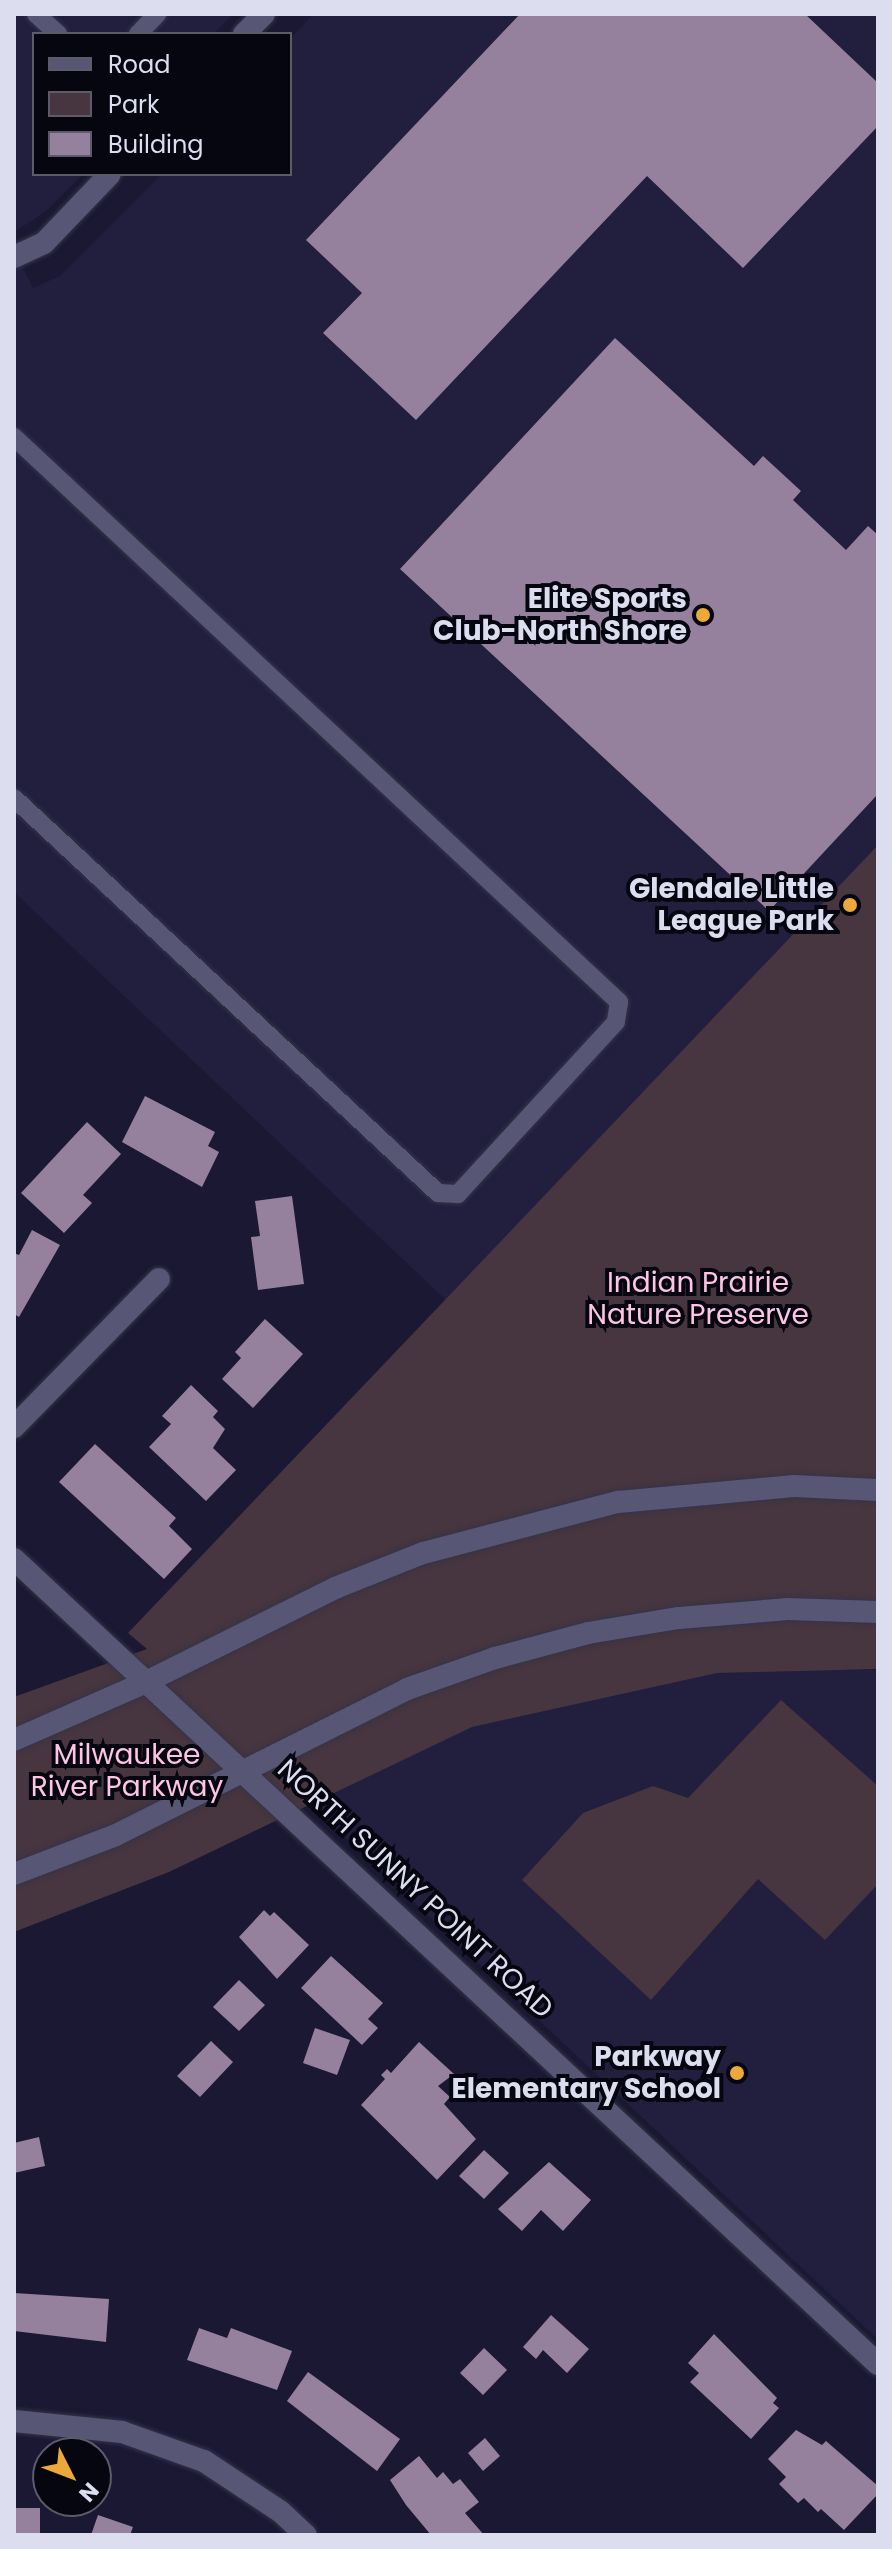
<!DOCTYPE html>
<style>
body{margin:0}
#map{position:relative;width:892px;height:2549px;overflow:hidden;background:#1a1832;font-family:Poppins,sans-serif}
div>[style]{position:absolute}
.built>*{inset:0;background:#211e3e}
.green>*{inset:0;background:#47363f}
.building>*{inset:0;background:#95819e}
.roads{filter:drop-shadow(0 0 2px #353348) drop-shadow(0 0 2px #353348)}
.service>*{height:18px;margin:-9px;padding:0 9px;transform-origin:9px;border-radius:9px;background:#575775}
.minor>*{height:22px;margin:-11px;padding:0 11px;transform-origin:11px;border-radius:11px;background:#575775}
.tertiary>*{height:22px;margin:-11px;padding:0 11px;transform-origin:11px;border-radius:11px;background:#575775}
.dots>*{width:22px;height:22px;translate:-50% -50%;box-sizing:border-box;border:4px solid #060610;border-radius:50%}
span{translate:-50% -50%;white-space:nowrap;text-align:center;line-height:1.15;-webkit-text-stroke:8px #060610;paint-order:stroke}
.poi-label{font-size:28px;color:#dcddef;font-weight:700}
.right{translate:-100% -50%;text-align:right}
.park-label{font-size:28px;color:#fdc4e3}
.street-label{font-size:28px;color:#dcddef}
.frame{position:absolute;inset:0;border:16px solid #dcddef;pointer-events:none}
.legend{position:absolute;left:32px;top:32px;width:260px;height:144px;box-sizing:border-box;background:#060610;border:2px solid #5c5c69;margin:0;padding:10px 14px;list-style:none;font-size:24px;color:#dcddef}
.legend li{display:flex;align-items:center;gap:16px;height:40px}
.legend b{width:40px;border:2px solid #5c5c69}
.north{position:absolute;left:32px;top:2437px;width:80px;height:80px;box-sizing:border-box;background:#060610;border:2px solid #5c5c69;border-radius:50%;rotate:132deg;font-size:22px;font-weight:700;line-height:32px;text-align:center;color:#dcddef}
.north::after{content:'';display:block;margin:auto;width:28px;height:36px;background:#eca93a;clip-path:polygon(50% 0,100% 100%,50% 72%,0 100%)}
</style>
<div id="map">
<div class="built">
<div style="clip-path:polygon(14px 14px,233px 14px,214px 34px,34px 34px,34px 174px,83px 174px,45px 212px,14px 232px)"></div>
<div style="clip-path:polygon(313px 14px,878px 14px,878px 845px,447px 1301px,14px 892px,14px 250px,33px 288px,60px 276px,162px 174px,290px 174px,290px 39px)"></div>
<div style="clip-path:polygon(718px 1668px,878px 1670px,878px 2340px,313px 1807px,325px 1791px,470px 1725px)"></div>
</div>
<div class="green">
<div style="clip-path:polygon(878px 845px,878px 1669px,717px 1673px,472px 1727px,169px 1872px,14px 1932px,14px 1697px,147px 1649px,128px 1633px)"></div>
<div style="clip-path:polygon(781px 1700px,878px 1786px,878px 1884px,825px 1940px,758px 1879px,651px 2000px,522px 1880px,583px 1813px,653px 1786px,688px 1798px)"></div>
</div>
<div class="building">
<div style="clip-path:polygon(520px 14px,805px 14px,878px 83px,878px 126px,743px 268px,647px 176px,416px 420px,323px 333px,362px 293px,306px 240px)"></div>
<div style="clip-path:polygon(615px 338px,754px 466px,763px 456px,801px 491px,793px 500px,846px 550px,868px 526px,878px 535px,878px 794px,769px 911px,400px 569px)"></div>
<div style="clip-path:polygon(145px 1096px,215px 1132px,208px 1146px,219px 1152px,202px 1187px,122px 1142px)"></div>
<div style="clip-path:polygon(87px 1122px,121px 1154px,83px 1195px,92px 1203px,64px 1233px,21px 1193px)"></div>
<div style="clip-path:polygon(292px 1196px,304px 1284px,258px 1290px,251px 1237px,260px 1236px,255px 1201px)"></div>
<div style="clip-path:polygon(32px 1230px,60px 1245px,19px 1317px,14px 1314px,14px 1253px,19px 1255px)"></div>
<div style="clip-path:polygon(265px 1319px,303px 1354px,253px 1408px,222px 1379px,241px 1358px,235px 1352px)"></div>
<div style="clip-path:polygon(191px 1385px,218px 1411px,213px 1417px,225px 1429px,213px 1448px,236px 1470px,206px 1501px,149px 1447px,171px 1424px,162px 1416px)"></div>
<div style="clip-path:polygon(95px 1444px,176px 1518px,169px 1526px,192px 1549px,164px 1579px,59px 1482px)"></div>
<div style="clip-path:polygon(264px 1910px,270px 1916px,274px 1912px,309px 1945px,277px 1979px,239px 1937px)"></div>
<div style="clip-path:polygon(331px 1956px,383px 2003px,368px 2019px,378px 2028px,362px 2045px,301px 1988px)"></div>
<div style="clip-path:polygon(239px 1980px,265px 2005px,239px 2031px,213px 2007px)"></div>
<div style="clip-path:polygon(315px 2028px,350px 2040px,337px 2075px,303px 2063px)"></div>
<div style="clip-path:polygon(211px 2041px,233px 2062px,200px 2097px,177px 2076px)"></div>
<div style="clip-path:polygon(419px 2042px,454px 2074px,438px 2086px,450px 2097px,444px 2104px,476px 2139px,437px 2180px,361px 2105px,385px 2079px,381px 2075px,387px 2069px,391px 2073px)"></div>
<div style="clip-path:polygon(39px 2137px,45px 2166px,14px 2173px,14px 2143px)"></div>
<div style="clip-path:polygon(484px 2150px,509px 2173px,484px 2199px,459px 2176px)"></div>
<div style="clip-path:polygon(549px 2162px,591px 2200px,563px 2231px,541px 2210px,522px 2231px,498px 2209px)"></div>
<div style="clip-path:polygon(14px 2293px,109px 2299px,106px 2342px,14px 2331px)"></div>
<div style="clip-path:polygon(551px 2315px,589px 2349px,567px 2373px,543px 2350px,536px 2359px,523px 2347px)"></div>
<div style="clip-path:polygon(199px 2328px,227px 2338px,231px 2328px,292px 2351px,277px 2390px,187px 2360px)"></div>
<div style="clip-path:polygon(714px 2334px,777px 2398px,773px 2403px,779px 2408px,751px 2439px,690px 2382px,699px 2373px,688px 2363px)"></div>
<div style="clip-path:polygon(484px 2348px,507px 2370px,483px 2395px,460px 2373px)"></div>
<div style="clip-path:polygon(308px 2372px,400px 2439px,377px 2471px,287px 2401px)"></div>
<div style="clip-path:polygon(796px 2430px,822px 2445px,826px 2441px,878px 2486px,878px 2494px,844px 2530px,821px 2509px,818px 2512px,804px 2498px,798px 2503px,779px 2484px,786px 2477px,768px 2459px)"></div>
<div style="clip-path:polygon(485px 2438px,500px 2456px,483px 2471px,468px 2453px)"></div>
<div style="clip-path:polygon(419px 2456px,437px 2478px,443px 2472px,453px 2484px,460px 2479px,479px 2502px,465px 2513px,484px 2535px,431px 2535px,406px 2505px,390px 2480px)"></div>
<div style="clip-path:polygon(14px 2508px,40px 2508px,40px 2535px,14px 2535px)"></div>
<div style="clip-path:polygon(98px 2515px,133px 2527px,130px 2535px,91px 2535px)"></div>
</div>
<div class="roads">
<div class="service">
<div style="left:36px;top:14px;width:30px;rotate:42deg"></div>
<div style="left:138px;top:34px;width:28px;rotate:-46deg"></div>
<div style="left:14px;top:437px;width:828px;rotate:43.04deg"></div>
<div style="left:619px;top:1002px;width:20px;rotate:99deg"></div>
<div style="left:616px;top:1022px;width:234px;rotate:132.6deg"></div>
<div style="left:458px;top:1194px;width:20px;rotate:-177deg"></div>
<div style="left:438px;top:1193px;width:579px;rotate:-137.03deg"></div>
</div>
<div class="minor">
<div style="left:244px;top:34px;width:28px;rotate:-45deg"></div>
<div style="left:14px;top:257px;width:33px;rotate:-25deg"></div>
<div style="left:44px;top:243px;width:95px;rotate:-46.3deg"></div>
<div style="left:14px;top:1427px;width:207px;rotate:-45.6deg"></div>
<div style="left:14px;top:1559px;width:1181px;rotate:42.98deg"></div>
<div style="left:14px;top:2421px;width:109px;rotate:5.8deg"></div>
<div style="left:122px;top:2432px;width:87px;rotate:19.5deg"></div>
<div style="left:204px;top:2461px;width:92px;rotate:33.5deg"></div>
<div style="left:281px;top:2512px;width:34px;rotate:43deg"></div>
</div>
<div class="tertiary">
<div style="left:14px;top:1740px;width:144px;rotate:-23.7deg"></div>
<div style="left:146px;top:1682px;width:211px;rotate:-26.4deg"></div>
<div style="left:335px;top:1588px;width:95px;rotate:-21.7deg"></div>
<div style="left:423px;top:1553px;width:202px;rotate:-14.7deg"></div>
<div style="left:618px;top:1502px;width:177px;rotate:-5.2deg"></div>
<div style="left:794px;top:1486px;width:84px;rotate:2.7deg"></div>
<div style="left:14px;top:1874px;width:109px;rotate:-20.9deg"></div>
<div style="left:116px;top:1835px;width:326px;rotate:-26.6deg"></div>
<div style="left:407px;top:1689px;width:93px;rotate:-19.4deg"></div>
<div style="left:495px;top:1658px;width:96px;rotate:-15deg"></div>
<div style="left:588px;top:1633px;width:92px;rotate:-9.4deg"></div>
<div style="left:679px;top:1618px;width:109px;rotate:-4.7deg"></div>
<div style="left:788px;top:1609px;width:90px;rotate:1.9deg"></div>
</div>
</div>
<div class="dots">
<div style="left:703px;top:615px;background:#eca93a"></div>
<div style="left:850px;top:905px;background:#eca93a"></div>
<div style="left:737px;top:2073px;background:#eca93a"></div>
</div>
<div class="poi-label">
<span class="right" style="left:687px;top:615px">Elite Sports<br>Club-North Shore</span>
<span class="right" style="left:834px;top:905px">Glendale Little<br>League Park</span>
<span class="right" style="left:721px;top:2073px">Parkway<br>Elementary School</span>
</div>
<div class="park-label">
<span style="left:698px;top:1299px">Indian Prairie<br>Nature Preserve</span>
<span style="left:127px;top:1771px">Milwaukee<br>River Parkway</span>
</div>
<div class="street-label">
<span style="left:415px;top:1889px;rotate:43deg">NORTH SUNNY POINT ROAD</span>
</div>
<div class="frame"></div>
<ul class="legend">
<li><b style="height:10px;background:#575775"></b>Road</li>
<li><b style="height:22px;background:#47363f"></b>Park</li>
<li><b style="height:22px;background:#95819e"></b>Building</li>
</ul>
<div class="north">N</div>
</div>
